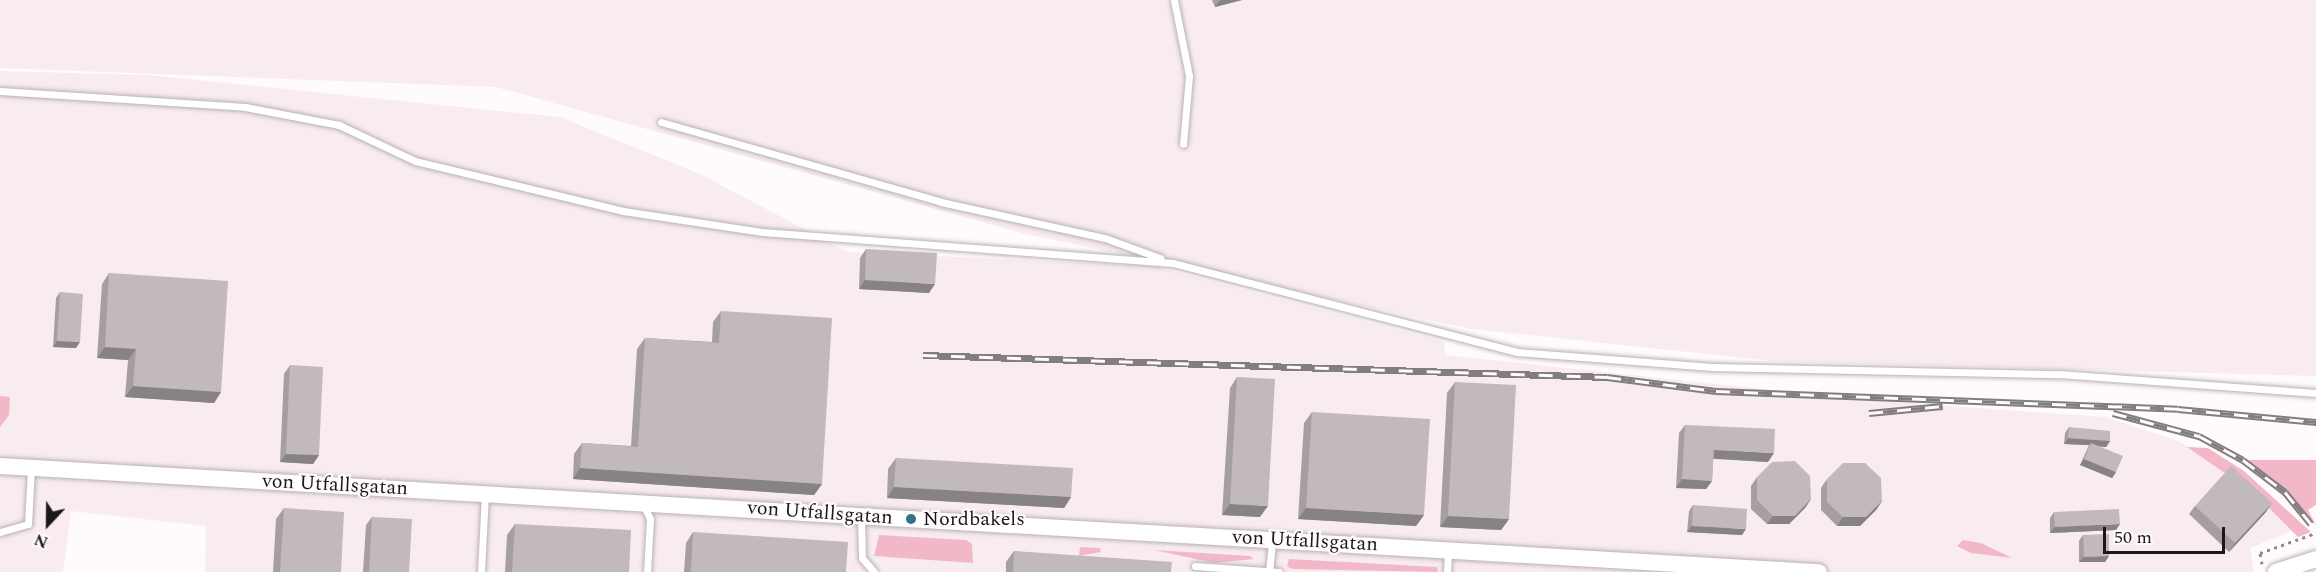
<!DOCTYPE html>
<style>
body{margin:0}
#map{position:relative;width:2316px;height:572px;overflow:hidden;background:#fffafb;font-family:Spectral,serif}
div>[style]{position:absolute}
.built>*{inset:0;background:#f9ecf0}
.green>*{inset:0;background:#f3b8c8}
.path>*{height:3px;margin-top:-1.5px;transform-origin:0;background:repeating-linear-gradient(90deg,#8f8b8c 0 3px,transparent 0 7.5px)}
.roads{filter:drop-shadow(0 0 2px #b9b1b3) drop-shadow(0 0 2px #b9b1b3)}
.service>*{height:7px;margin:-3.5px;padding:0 3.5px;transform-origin:3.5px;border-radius:3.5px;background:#fff}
.tertiary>*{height:16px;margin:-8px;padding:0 8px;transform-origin:8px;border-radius:8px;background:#fff}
.rail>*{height:7px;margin-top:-3.5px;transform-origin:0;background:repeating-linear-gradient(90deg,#fffafb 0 14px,#827e7f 0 28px);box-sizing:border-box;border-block:2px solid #827e7f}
.wall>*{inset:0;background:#a69fa1}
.shaded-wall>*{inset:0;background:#878283}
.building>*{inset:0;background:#c1b9bb}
.dots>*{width:16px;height:16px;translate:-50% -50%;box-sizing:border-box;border:3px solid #fffafb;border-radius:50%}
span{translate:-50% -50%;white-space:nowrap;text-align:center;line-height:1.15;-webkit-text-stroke:4.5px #fffafb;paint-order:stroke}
.street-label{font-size:20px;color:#1b1819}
.poi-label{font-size:20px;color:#1b1819}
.left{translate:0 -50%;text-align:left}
.north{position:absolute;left:18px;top:494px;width:60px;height:60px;-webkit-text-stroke:4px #fffafb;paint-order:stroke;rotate:202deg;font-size:16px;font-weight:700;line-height:24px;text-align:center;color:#1b1819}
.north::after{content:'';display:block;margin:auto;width:21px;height:27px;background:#1b1819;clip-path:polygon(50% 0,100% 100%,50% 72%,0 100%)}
.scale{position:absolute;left:2103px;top:527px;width:122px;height:27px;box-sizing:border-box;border:3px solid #1b1819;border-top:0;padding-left:8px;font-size:18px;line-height:21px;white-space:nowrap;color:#1b1819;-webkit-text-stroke:4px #fffafb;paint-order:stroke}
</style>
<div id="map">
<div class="built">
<div style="clip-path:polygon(0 0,2316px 0,2316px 376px,1773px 361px,1471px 329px,1022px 233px,496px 87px,0 68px)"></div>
<div style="clip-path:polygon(0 71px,147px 75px,560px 117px,700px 174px,848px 252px,1152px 266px,1444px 342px,1445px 355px,1865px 400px,2105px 417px,2178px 441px,2258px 490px,2296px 529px,2250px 548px,2254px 572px,205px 572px,206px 526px,71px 511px,63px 572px,0 572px)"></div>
</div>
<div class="green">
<div style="clip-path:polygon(0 396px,10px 397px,9px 415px,0 427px)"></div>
<div style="clip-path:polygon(2187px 447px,2208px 448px,2244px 471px,2311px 532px,2298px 537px,2254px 493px)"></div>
<div style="clip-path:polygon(2248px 460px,2316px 460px,2316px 505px,2308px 510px,2316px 525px)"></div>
<div style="clip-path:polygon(879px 535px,966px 540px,972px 544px,973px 563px,874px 556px)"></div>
<div style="clip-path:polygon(1963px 540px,1981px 543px,2012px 558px,1971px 553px,1957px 546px)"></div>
<div style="clip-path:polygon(1080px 547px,1100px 548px,1101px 552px,1079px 556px)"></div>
<div style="clip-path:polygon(1154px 550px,1250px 556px,1254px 559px,1215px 563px)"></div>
<div style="clip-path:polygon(1289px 559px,1437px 567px,1438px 572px,1292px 569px,1287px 566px)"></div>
</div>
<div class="path">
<div style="left:2262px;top:564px;width:11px;rotate:-100deg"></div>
<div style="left:2260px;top:553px;width:59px;rotate:-19.7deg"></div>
</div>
<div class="roads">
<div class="service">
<div style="left:1174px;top:0;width:77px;rotate:78.8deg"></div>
<div style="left:1189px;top:76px;width:68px;rotate:95deg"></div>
<div style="left:0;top:91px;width:246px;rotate:3.7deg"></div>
<div style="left:245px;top:107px;width:96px;rotate:10.8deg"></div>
<div style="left:339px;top:125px;width:84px;rotate:25.3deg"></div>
<div style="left:415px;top:161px;width:214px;rotate:13.5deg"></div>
<div style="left:623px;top:211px;width:141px;rotate:8.6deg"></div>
<div style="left:762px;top:232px;width:412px;rotate:4.3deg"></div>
<div style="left:1173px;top:263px;width:355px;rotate:14.5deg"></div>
<div style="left:1517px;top:352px;width:196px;rotate:4.4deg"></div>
<div style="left:1712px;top:367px;width:347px;rotate:1.2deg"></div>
<div style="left:2059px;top:374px;width:258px;rotate:4.2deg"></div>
<div style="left:661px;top:122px;width:291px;rotate:15.9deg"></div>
<div style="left:941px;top:202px;width:168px;rotate:12.4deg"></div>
<div style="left:1105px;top:238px;width:59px;rotate:20deg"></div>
<div style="left:644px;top:506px;width:14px;rotate:65deg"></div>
<div style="left:650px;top:519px;width:53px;rotate:93.2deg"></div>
<div style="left:861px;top:517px;width:41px;rotate:88.6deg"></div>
<div style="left:862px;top:558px;width:18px;rotate:49deg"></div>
<div style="left:0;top:532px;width:29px;rotate:-16deg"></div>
<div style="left:28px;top:524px;width:56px;rotate:-86.9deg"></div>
<div style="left:1195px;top:566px;width:84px;rotate:4.1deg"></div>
<div style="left:481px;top:572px;width:78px;rotate:-87.1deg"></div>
<div style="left:1269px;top:572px;width:30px;rotate:-84deg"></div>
<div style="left:1447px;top:572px;width:21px;rotate:-87deg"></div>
</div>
<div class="tertiary">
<div style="left:0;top:466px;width:1822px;rotate:3.34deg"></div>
<div style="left:2276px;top:572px;width:42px;rotate:-18deg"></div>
</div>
</div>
<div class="rail">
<div style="left:923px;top:355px;width:684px;rotate:1.84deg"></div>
<div style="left:1607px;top:377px;width:110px;rotate:7.3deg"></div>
<div style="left:1716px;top:391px;width:462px;rotate:2.2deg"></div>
<div style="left:2178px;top:409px;width:139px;rotate:5.4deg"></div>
<div style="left:1869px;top:413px;width:74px;rotate:-5.4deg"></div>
<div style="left:2113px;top:413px;width:89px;rotate:15deg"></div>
<div style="left:2199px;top:436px;width:50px;rotate:28.6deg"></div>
<div style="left:2243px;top:460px;width:53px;rotate:37.3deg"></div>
<div style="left:2285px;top:492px;width:41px;rotate:50.9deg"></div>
</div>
<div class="wall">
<div style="clip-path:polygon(1212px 0,1242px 0,1215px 7px)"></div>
<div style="clip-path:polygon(866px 249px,929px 293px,859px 289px,860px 258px)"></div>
<div style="clip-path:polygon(109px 273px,221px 392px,214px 403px,125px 397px,128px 360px,97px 358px,102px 284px)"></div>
<div style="clip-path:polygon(60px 292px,76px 348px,53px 347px,56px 298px)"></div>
<div style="clip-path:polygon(721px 311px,822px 484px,814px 495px,573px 479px,574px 454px,582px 443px,631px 446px,637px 349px,645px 338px,712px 342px,713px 322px)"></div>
<div style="clip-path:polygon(290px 365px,319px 455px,313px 464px,280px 462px,284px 374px)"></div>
<div style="clip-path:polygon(1237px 377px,1260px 517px,1222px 515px,1230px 388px)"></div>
<div style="clip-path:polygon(1455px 382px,1509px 519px,1501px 530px,1440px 527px,1447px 393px)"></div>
<div style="clip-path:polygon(1312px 412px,1424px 515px,1416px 526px,1298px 519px,1304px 423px)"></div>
<div style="clip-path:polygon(1685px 425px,1768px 462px,1713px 459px,1712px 481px,1706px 489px,1676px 488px,1679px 433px)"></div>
<div style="clip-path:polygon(2069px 427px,2110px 441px,2106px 447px,2099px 446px,2116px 472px,2112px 478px,2080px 465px,2089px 445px,2064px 444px,2065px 433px)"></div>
<div style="clip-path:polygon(896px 458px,1071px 497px,1064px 508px,887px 498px,888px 469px)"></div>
<div style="clip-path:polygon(1757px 477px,1811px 499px,1805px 508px,1789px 524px,1767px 524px,1751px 509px,1751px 486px)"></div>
<div style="clip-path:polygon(1827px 479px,1882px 501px,1876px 510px,1860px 526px,1837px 526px,1821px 510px,1821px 488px)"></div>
<div style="clip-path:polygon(1693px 505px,1742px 535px,1687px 532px,1689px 511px)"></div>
<div style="clip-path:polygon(2195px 506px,2266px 512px,2229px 552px,2189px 514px)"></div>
<div style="clip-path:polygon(284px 508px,341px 572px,273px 572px,276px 519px)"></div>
<div style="clip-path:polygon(2054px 512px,2116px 530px,2050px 533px,2050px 518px)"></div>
<div style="clip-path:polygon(372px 517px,409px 572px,363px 572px,366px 525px)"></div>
<div style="clip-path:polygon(515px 524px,629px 572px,505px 572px,507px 535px)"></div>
<div style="clip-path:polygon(693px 532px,846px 572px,684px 572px,686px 543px)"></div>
<div style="clip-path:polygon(2083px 535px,2109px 556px,2105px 562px,2079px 562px,2079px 541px)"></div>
<div style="clip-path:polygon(1014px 551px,1171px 572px,1006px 572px,1006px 562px)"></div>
</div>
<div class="shaded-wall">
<div style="clip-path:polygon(1220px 0,1242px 0,1215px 7px)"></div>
<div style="clip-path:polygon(865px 280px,935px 284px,929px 293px,859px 289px)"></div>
<div style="clip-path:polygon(57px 341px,80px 342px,76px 348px,53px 347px)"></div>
<div style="clip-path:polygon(105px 347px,136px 349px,128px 360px,97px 358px)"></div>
<div style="clip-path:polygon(133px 386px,221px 392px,214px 403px,125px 397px)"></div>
<div style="clip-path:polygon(2068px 438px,2110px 441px,2106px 447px,2090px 446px,2091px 443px,2089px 445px,2064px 444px)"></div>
<div style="clip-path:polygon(1714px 450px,1774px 453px,1768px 462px,1708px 458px)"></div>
<div style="clip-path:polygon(286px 454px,319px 455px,313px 464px,280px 462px)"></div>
<div style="clip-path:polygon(2084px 459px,2116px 472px,2112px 478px,2080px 465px)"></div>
<div style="clip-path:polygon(580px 468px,822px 484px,814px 495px,573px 479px)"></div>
<div style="clip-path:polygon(1682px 479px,1712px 481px,1706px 489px,1676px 488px)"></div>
<div style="clip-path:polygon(894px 487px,1071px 497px,1064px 508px,887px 498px)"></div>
<div style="clip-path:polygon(1811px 499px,1805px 508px,1789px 524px,1767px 524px,1773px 516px)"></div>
<div style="clip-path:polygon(1882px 501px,1876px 510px,1860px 526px,1837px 526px,1843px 517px)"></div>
<div style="clip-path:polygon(2272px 503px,2266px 512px,2229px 552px,2235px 543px)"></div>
<div style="clip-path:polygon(1230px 504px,1268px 506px,1260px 517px,1222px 515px)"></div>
<div style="clip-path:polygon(1306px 508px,1424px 515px,1416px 526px,1298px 519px)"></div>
<div style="clip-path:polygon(1448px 516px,1509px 519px,1501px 530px,1440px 527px)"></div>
<div style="clip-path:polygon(2120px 524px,2116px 530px,2050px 533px,2055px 527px)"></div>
<div style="clip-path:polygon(1692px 526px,1746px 529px,1742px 535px,1687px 532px)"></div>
<div style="clip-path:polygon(2109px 556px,2105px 562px,2079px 562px,2084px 557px)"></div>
</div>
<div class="building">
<div style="clip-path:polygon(866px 249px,937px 253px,935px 284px,865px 280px)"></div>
<div style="clip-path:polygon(109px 273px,228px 281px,221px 392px,133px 386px,136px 349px,105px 347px)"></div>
<div style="clip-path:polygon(60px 292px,83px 294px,80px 342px,57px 341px)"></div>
<div style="clip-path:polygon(721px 311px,832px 318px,822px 484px,580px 468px,582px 443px,638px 447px,645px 338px,719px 343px)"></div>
<div style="clip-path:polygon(290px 365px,323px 367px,319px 455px,286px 454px)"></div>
<div style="clip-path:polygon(1237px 377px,1275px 379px,1268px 506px,1230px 504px)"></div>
<div style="clip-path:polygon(1455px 382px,1516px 385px,1509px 519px,1448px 516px)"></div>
<div style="clip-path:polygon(1312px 412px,1430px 419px,1424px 515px,1306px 508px)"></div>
<div style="clip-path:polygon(1685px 425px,1775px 429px,1774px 453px,1714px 450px,1712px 481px,1682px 479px)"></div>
<div style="clip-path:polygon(2069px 427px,2110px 431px,2110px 441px,2068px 438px)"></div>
<div style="clip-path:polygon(2091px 443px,2123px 456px,2116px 472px,2084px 459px)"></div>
<div style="clip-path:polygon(896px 458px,1073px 468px,1071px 497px,894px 487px)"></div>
<div style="clip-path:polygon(1795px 461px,1810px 476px,1811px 499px,1795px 516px,1773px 516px,1757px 500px,1757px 477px,1772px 462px)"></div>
<div style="clip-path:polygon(1843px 463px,1865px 463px,1881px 478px,1882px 501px,1866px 517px,1843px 517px,1827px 502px,1827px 479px)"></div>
<div style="clip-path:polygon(2231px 466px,2272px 503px,2235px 543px,2195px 506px)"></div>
<div style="clip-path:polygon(1693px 505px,1747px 509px,1746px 529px,1692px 526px)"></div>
<div style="clip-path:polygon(284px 508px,344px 512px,341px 572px,280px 572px)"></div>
<div style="clip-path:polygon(2119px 509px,2120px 524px,2055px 527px,2054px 512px)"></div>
<div style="clip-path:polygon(372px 517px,412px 519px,409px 572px,369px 572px)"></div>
<div style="clip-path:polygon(515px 524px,631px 530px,629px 572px,512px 572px)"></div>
<div style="clip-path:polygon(693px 532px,848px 542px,846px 572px,691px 572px)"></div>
<div style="clip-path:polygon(2109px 534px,2109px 556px,2084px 557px,2083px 535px)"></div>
<div style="clip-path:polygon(1014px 551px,1172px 562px,1171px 572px,1013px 572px)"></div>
</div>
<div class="dots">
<div style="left:911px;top:519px;background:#2e7581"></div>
</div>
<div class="street-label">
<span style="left:335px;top:485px;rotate:3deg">von Utfallsgatan</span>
<span style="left:820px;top:513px;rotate:4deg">von Utfallsgatan</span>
<span style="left:1305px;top:541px;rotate:3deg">von Utfallsgatan</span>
</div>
<div class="poi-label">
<span class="left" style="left:923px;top:519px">Nordbakels</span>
</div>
<div class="north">N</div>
<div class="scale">50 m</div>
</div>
